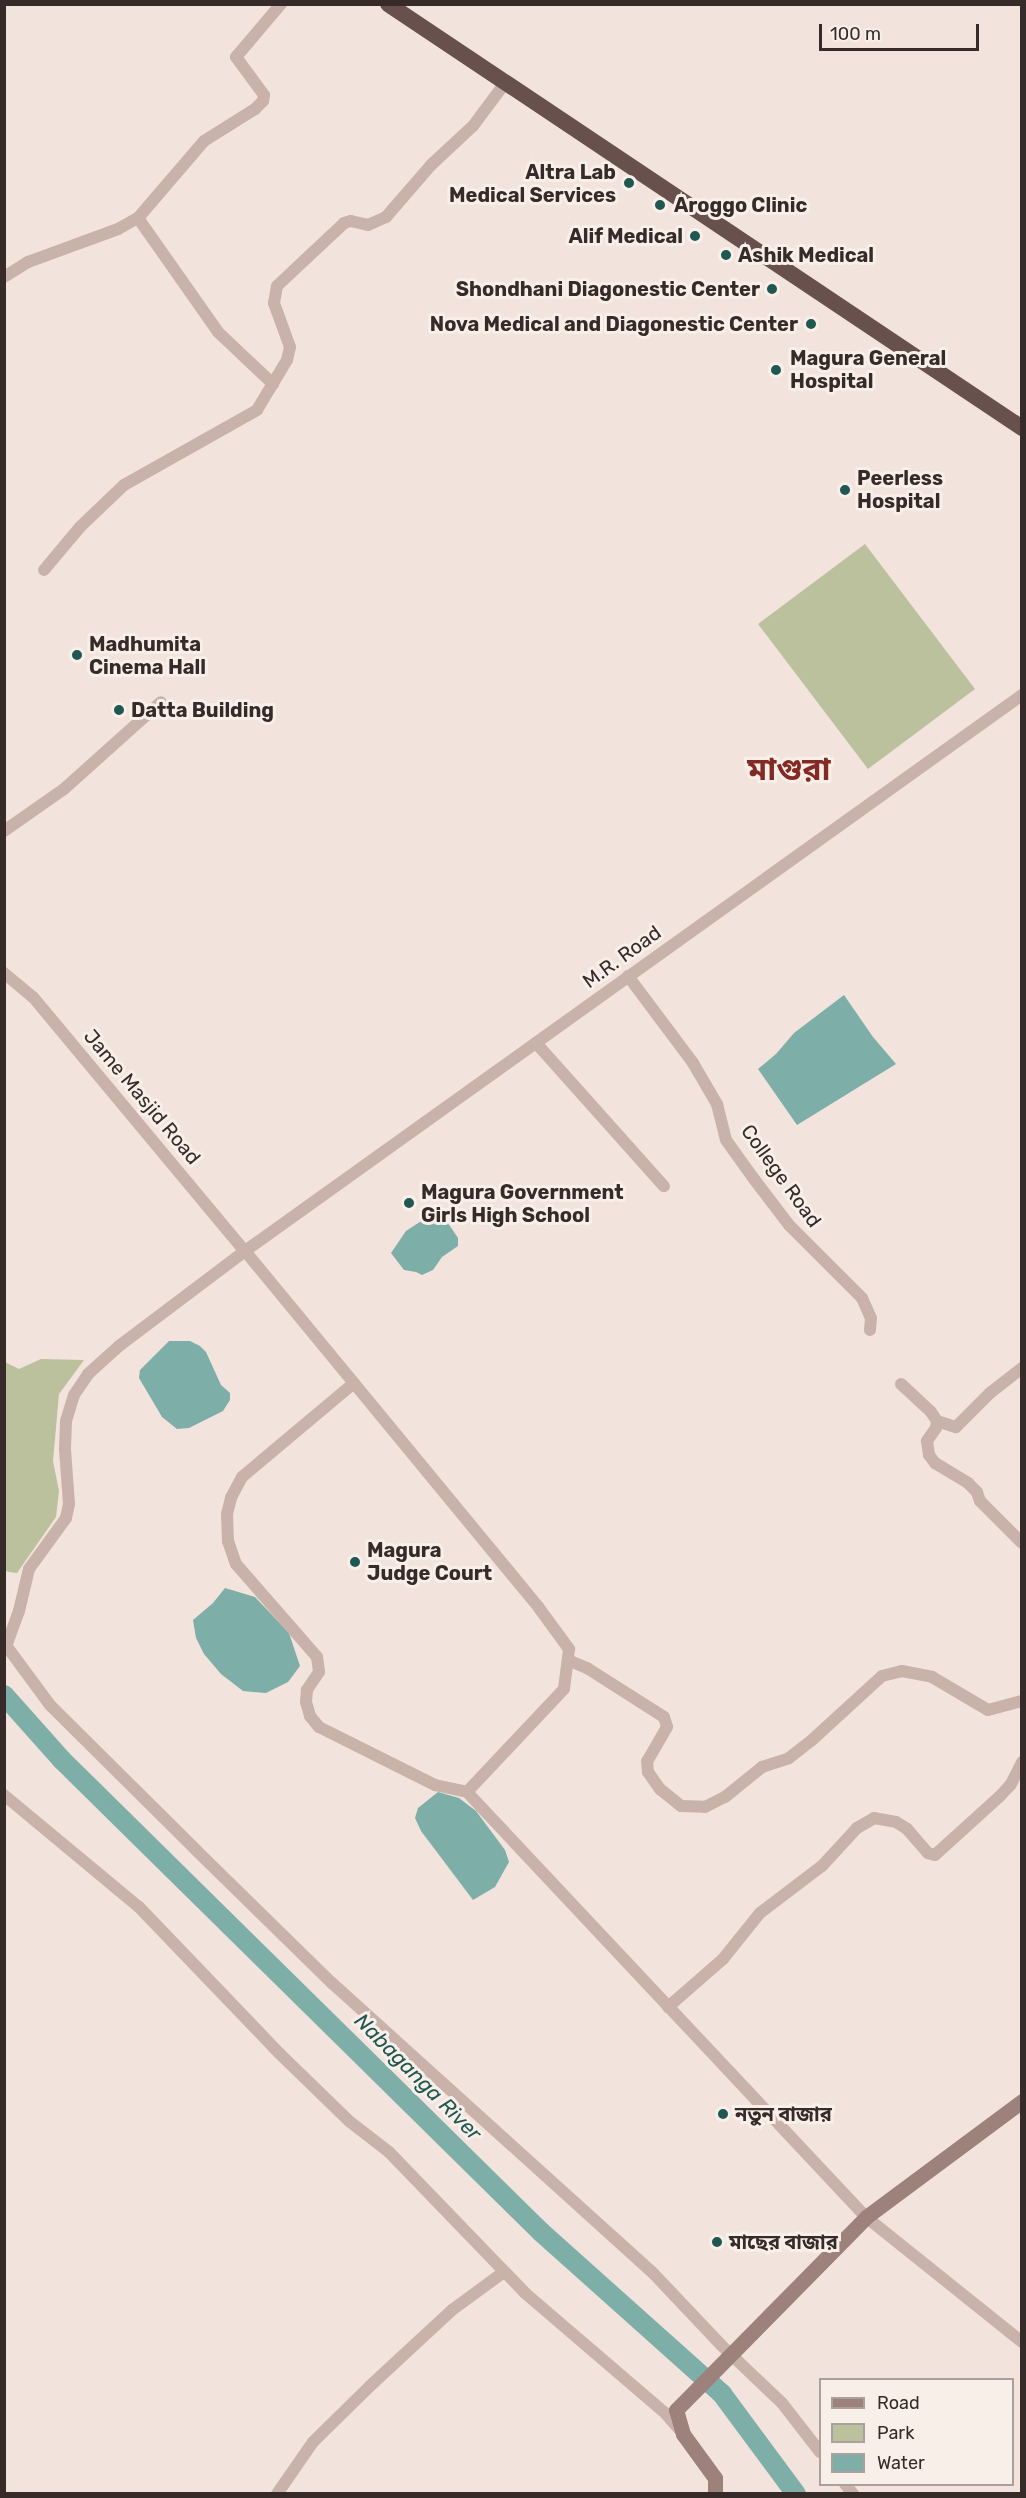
<!DOCTYPE html>
<meta charset="utf-8">
<style>
body{margin:0}
#map{position:relative;width:1026px;height:2498px;overflow:hidden;background:#f2e4dd;font-family:Rubik,"Noto Sans Bengali",sans-serif}
div>[style]{position:absolute}
.green>*{inset:0;background:#bbc09d}
.water>*{inset:0;background:#7daea7}
.river>*{height:20px;margin:-10px;padding:0 10px;transform-origin:10px;border-radius:10px;background:#7daea7}
.minor>*{height:12px;margin:-6px;padding:0 6px;transform-origin:6px;border-radius:6px;background:#c9b2a9}
.secondary>*{height:15px;margin:-7.5px;padding:0 7.5px;transform-origin:7.5px;border-radius:7.5px;background:#9d817b}
.trunk>*{height:16px;margin:-8px;padding:0 8px;transform-origin:8px;border-radius:8px;background:#68514d}
.dots>*{width:16px;height:16px;translate:-50% -50%;box-sizing:border-box;border:3px solid #f9efe9;border-radius:50%}
span{translate:-50% -50%;white-space:nowrap;text-align:center;line-height:1.15;-webkit-text-stroke:6px #f9efe9;paint-order:stroke}
.poi-label{font-size:20px;color:#372b29;font-weight:700}
.right{translate:-100% -50%;text-align:right}
.left{translate:0 -50%;text-align:left}
.street-label{font-size:20px;color:#372b29}
.water-label{font-size:21px;color:#1f5751;font-style:italic}
.town-label{font-size:32px;color:#842a24;font-weight:700}
.frame{position:absolute;inset:0;border:6px solid #372b29;pointer-events:none}
.legend{position:absolute;left:819px;top:2378px;width:195px;height:108px;box-sizing:border-box;background:#f9efe9;border:2px solid #aba19c;margin:0;padding:8px 10px;list-style:none;font-size:18px;color:#372b29}
.legend li{display:flex;align-items:center;gap:12px;height:30px}
.legend b{width:30px;border:2px solid #aba19c}
.scale{position:absolute;left:819px;top:24px;width:160px;height:27px;box-sizing:border-box;border:3px solid #372b29;border-top:0;padding-left:8px;font-size:18px;line-height:21px;white-space:nowrap;color:#372b29;-webkit-text-stroke:4px #f9efe9;paint-order:stroke}
</style>
<div id="map">
<div class="green">
<div style="clip-path:polygon(865px 544px,975px 689px,868px 769px,758px 624px)"></div>
<div style="clip-path:polygon(41px 1359px,84px 1360px,59px 1394px,53px 1461px,59px 1491px,56px 1517px,17px 1573px,9px 1572px,4px 1570px,5px 1362px,19px 1369px)"></div>
</div>
<div class="water">
<div style="clip-path:polygon(844px 995px,873px 1037px,896px 1064px,797px 1125px,758px 1069px,776px 1054px,794px 1033px)"></div>
<div style="clip-path:polygon(432px 1214px,441px 1216px,450px 1226px,458px 1238px,458px 1246px,442px 1257px,433px 1270px,422px 1275px,416px 1272px,404px 1270px,391px 1253px,406px 1231px)"></div>
<div style="clip-path:polygon(169px 1341px,190px 1341px,200px 1346px,206px 1352px,221px 1385px,230px 1393px,230px 1400px,223px 1411px,189px 1428px,177px 1429px,162px 1417px,139px 1378px,140px 1370px)"></div>
<div style="clip-path:polygon(225px 1588px,255px 1597px,289px 1633px,300px 1666px,288px 1682px,266px 1693px,243px 1691px,221px 1674px,204px 1654px,196px 1638px,193px 1620px,213px 1603px)"></div>
<div style="clip-path:polygon(438px 1792px,459px 1798px,476px 1811px,505px 1850px,509px 1862px,495px 1887px,473px 1900px,421px 1831px,415px 1818px,418px 1808px)"></div>
</div>
<div class="river">
<div style="left:4px;top:1695px;width:87px;rotate:48.3deg"></div>
<div style="left:62px;top:1760px;width:672px;rotate:44.58deg"></div>
<div style="left:541px;top:2232px;width:243px;rotate:41.8deg"></div>
<div style="left:722px;top:2394px;width:124px;rotate:53.5deg"></div>
</div>
<div class="minor">
<div style="left:138px;top:218px;width:139px;rotate:54.9deg"></div>
<div style="left:218px;top:332px;width:76px;rotate:43.4deg"></div>
<div style="left:4px;top:277px;width:28px;rotate:-32deg"></div>
<div style="left:28px;top:262px;width:96px;rotate:-20.1deg"></div>
<div style="left:118px;top:229px;width:23px;rotate:-29deg"></div>
<div style="left:138px;top:218px;width:101px;rotate:-49.4deg"></div>
<div style="left:204px;top:141px;width:60px;rotate:-32.1deg"></div>
<div style="left:255px;top:109px;width:11px;rotate:-45deg"></div>
<div style="left:263px;top:101px;width:6px;rotate:-81deg"></div>
<div style="left:264px;top:95px;width:47px;rotate:-126.4deg"></div>
<div style="left:236px;top:57px;width:70px;rotate:-49.7deg"></div>
<div style="left:44px;top:570px;width:56px;rotate:-50.1deg"></div>
<div style="left:80px;top:527px;width:61px;rotate:-43.7deg"></div>
<div style="left:124px;top:485px;width:153px;rotate:-29.4deg"></div>
<div style="left:257px;top:410px;width:58px;rotate:-59deg"></div>
<div style="left:287px;top:360px;width:13px;rotate:-77deg"></div>
<div style="left:290px;top:347px;width:47px;rotate:-110deg"></div>
<div style="left:274px;top:303px;width:17px;rotate:-80deg"></div>
<div style="left:277px;top:286px;width:92px;rotate:-43.2deg"></div>
<div style="left:344px;top:223px;width:7px;rotate:-16deg"></div>
<div style="left:351px;top:221px;width:17px;rotate:13deg"></div>
<div style="left:368px;top:225px;width:20px;rotate:-24deg"></div>
<div style="left:386px;top:217px;width:69px;rotate:-49.1deg"></div>
<div style="left:431px;top:165px;width:57px;rotate:-42.9deg"></div>
<div style="left:473px;top:126px;width:54px;rotate:-53.3deg"></div>
<div style="left:4px;top:831px;width:73px;rotate:-35deg"></div>
<div style="left:64px;top:789px;width:130px;rotate:-41.9deg"></div>
<div style="left:4px;top:973px;width:38px;rotate:40deg"></div>
<div style="left:33px;top:997px;width:331px;rotate:50.2deg"></div>
<div style="left:245px;top:1251px;width:462px;rotate:50.5deg"></div>
<div style="left:539px;top:1608px;width:51px;rotate:53.8deg"></div>
<div style="left:569px;top:1649px;width:40px;rotate:97.1deg"></div>
<div style="left:564px;top:1689px;width:141px;rotate:133.3deg"></div>
<div style="left:467px;top:1792px;width:583px;rotate:46.81deg"></div>
<div style="left:866px;top:2217px;width:200px;rotate:38.7deg"></div>
<div style="left:628px;top:976px;width:109px;rotate:53.2deg"></div>
<div style="left:693px;top:1063px;width:48px;rotate:59.7deg"></div>
<div style="left:717px;top:1104px;width:37px;rotate:76deg"></div>
<div style="left:726px;top:1140px;width:48px;rotate:54.3deg"></div>
<div style="left:754px;top:1179px;width:58px;rotate:52.7deg"></div>
<div style="left:789px;top:1225px;width:103px;rotate:45deg"></div>
<div style="left:862px;top:1298px;width:22px;rotate:66deg"></div>
<div style="left:871px;top:1318px;width:12px;rotate:95deg"></div>
<div style="left:536px;top:1043px;width:192px;rotate:48.2deg"></div>
<div style="left:354px;top:1383px;width:146px;rotate:140deg"></div>
<div style="left:242px;top:1477px;width:24px;rotate:118deg"></div>
<div style="left:231px;top:1498px;width:16px;rotate:104deg"></div>
<div style="left:227px;top:1514px;width:27px;rotate:88deg"></div>
<div style="left:228px;top:1541px;width:24px;rotate:71deg"></div>
<div style="left:236px;top:1564px;width:123px;rotate:48.9deg"></div>
<div style="left:317px;top:1657px;width:15px;rotate:82deg"></div>
<div style="left:319px;top:1672px;width:22px;rotate:124deg"></div>
<div style="left:307px;top:1690px;width:12px;rotate:95deg"></div>
<div style="left:306px;top:1702px;width:15px;rotate:74deg"></div>
<div style="left:310px;top:1716px;width:14px;rotate:51deg"></div>
<div style="left:319px;top:1727px;width:130px;rotate:26.6deg"></div>
<div style="left:435px;top:1785px;width:33px;rotate:12deg"></div>
<div style="left:901px;top:1384px;width:41px;rotate:43deg"></div>
<div style="left:931px;top:1412px;width:11px;rotate:56deg"></div>
<div style="left:937px;top:1421px;width:7px;rotate:98deg"></div>
<div style="left:936px;top:1428px;width:16px;rotate:125deg"></div>
<div style="left:927px;top:1441px;width:14px;rotate:82deg"></div>
<div style="left:929px;top:1455px;width:10px;rotate:53deg"></div>
<div style="left:935px;top:1463px;width:39px;rotate:31deg"></div>
<div style="left:968px;top:1483px;width:13px;rotate:45deg"></div>
<div style="left:977px;top:1492px;width:9px;rotate:72deg"></div>
<div style="left:980px;top:1501px;width:59px;rotate:45deg"></div>
<div style="left:937px;top:1421px;width:20px;rotate:18deg"></div>
<div style="left:956px;top:1427px;width:48px;rotate:-45deg"></div>
<div style="left:990px;top:1393px;width:41px;rotate:-38deg"></div>
<div style="left:4px;top:1644px;width:5px;rotate:-37deg"></div>
<div style="left:8px;top:1641px;width:32px;rotate:-70deg"></div>
<div style="left:19px;top:1611px;width:43px;rotate:-76.6deg"></div>
<div style="left:29px;top:1569px;width:63px;rotate:-54deg"></div>
<div style="left:66px;top:1518px;width:14px;rotate:-78deg"></div>
<div style="left:69px;top:1504px;width:55px;rotate:-94.2deg"></div>
<div style="left:65px;top:1449px;width:28px;rotate:-88deg"></div>
<div style="left:66px;top:1421px;width:27px;rotate:-73deg"></div>
<div style="left:74px;top:1395px;width:25px;rotate:-56deg"></div>
<div style="left:88px;top:1374px;width:42px;rotate:-42.1deg"></div>
<div style="left:119px;top:1346px;width:158px;rotate:-37deg"></div>
<div style="left:245px;top:1251px;width:955px;rotate:-35.59deg"></div>
<div style="left:5px;top:1644px;width:76px;rotate:53.6deg"></div>
<div style="left:50px;top:1705px;width:207px;rotate:44.8deg"></div>
<div style="left:197px;top:1851px;width:189px;rotate:44.4deg"></div>
<div style="left:332px;top:1983px;width:433px;rotate:42.1deg"></div>
<div style="left:653px;top:2273px;width:99px;rotate:46.6deg"></div>
<div style="left:721px;top:2345px;width:84px;rotate:43.6deg"></div>
<div style="left:782px;top:2403px;width:62px;rotate:52.2deg"></div>
<div style="left:568px;top:1660px;width:21px;rotate:23deg"></div>
<div style="left:587px;top:1668px;width:91px;rotate:32.5deg"></div>
<div style="left:664px;top:1717px;width:10px;rotate:73deg"></div>
<div style="left:667px;top:1727px;width:39px;rotate:120deg"></div>
<div style="left:647px;top:1761px;width:11px;rotate:85deg"></div>
<div style="left:648px;top:1772px;width:21px;rotate:55deg"></div>
<div style="left:660px;top:1789px;width:27px;rotate:39deg"></div>
<div style="left:681px;top:1806px;width:24px;rotate:2deg"></div>
<div style="left:705px;top:1807px;width:22px;rotate:-27deg"></div>
<div style="left:725px;top:1797px;width:48px;rotate:-39deg"></div>
<div style="left:762px;top:1767px;width:28px;rotate:-18deg"></div>
<div style="left:789px;top:1758px;width:29px;rotate:-38deg"></div>
<div style="left:812px;top:1740px;width:95px;rotate:-42.4deg"></div>
<div style="left:882px;top:1676px;width:21px;rotate:-14deg"></div>
<div style="left:902px;top:1671px;width:31px;rotate:11deg"></div>
<div style="left:932px;top:1677px;width:65px;rotate:30.5deg"></div>
<div style="left:988px;top:1710px;width:35px;rotate:-15deg"></div>
<div style="left:4px;top:1795px;width:175px;rotate:39.7deg"></div>
<div style="left:139px;top:1907px;width:202px;rotate:46.2deg"></div>
<div style="left:279px;top:2053px;width:98px;rotate:44.2deg"></div>
<div style="left:349px;top:2121px;width:51px;rotate:37.8deg"></div>
<div style="left:389px;top:2152px;width:196px;rotate:46deg"></div>
<div style="left:525px;top:2293px;width:186px;rotate:40.6deg"></div>
<div style="left:666px;top:2414px;width:21px;rotate:49deg"></div>
<div style="left:668px;top:2007px;width:73px;rotate:-41.1deg"></div>
<div style="left:723px;top:1959px;width:59px;rotate:-51.2deg"></div>
<div style="left:760px;top:1913px;width:78px;rotate:-37.2deg"></div>
<div style="left:822px;top:1866px;width:52px;rotate:-47.4deg"></div>
<div style="left:857px;top:1828px;width:20px;rotate:-30deg"></div>
<div style="left:874px;top:1818px;width:22px;rotate:10deg"></div>
<div style="left:896px;top:1822px;width:13px;rotate:32deg"></div>
<div style="left:907px;top:1829px;width:32px;rotate:49deg"></div>
<div style="left:928px;top:1853px;width:7px;rotate:16deg"></div>
<div style="left:935px;top:1855px;width:88px;rotate:-42.2deg"></div>
<div style="left:1000px;top:1796px;width:16px;rotate:-47deg"></div>
<div style="left:1011px;top:1784px;width:25px;rotate:-63deg"></div>
<div style="left:845px;top:2484px;width:13px;rotate:51deg"></div>
<div style="left:277px;top:2494px;width:63px;rotate:-55.3deg"></div>
<div style="left:313px;top:2442px;width:80px;rotate:-44.5deg"></div>
<div style="left:370px;top:2386px;width:112px;rotate:-42.8deg"></div>
<div style="left:452px;top:2310px;width:64px;rotate:-36.2deg"></div>
</div>
<div class="secondary">
<div style="left:715px;top:2494px;width:16px;rotate:-90deg"></div>
<div style="left:715px;top:2478px;width:54px;rotate:-126deg"></div>
<div style="left:683px;top:2434px;width:25px;rotate:-106deg"></div>
<div style="left:676px;top:2410px;width:271px;rotate:-45.4deg"></div>
<div style="left:866px;top:2217px;width:194px;rotate:-36.6deg"></div>
</div>
<div class="trunk">
<div style="left:388px;top:4px;width:763px;rotate:33.77deg"></div>
</div>
<div class="dots">
<div style="left:629px;top:183px;background:#1f5751"></div>
<div style="left:660px;top:205px;background:#1f5751"></div>
<div style="left:695px;top:236px;background:#1f5751"></div>
<div style="left:726px;top:255px;background:#1f5751"></div>
<div style="left:772px;top:289px;background:#1f5751"></div>
<div style="left:811px;top:324px;background:#1f5751"></div>
<div style="left:776px;top:370px;background:#1f5751"></div>
<div style="left:845px;top:490px;background:#1f5751"></div>
<div style="left:77px;top:655px;background:#1f5751"></div>
<div style="left:119px;top:710px;background:#1f5751"></div>
<div style="left:409px;top:1203px;background:#1f5751"></div>
<div style="left:355px;top:1562px;background:#1f5751"></div>
<div style="left:723px;top:2114px;background:#1f5751"></div>
<div style="left:717px;top:2242px;background:#1f5751"></div>
</div>
<div class="poi-label">
<span class="right" style="left:616px;top:184px">Altra Lab<br>Medical Services</span>
<span class="left" style="left:674px;top:205px">Aroggo Clinic</span>
<span class="right" style="left:683px;top:236px">Alif Medical</span>
<span class="left" style="left:738px;top:255px">Ashik Medical</span>
<span class="right" style="left:760px;top:289px">Shondhani Diagonestic Center</span>
<span class="right" style="left:798px;top:324px">Nova Medical and Diagonestic Center</span>
<span class="left" style="left:790px;top:370px">Magura General<br>Hospital</span>
<span class="left" style="left:857px;top:490px">Peerless<br>Hospital</span>
<span class="left" style="left:89px;top:656px">Madhumita<br>Cinema Hall</span>
<span class="left" style="left:131px;top:710px">Datta Building</span>
<span class="left" style="left:421px;top:1204px">Magura Government<br>Girls High School</span>
<span class="left" style="left:367px;top:1562px">Magura<br>Judge Court</span>
<span class="left" style="left:735px;top:2114px">নতুন বাজার</span>
<span class="left" style="left:729px;top:2242px">মাছের বাজার</span>
</div>
<div class="street-label">
<span style="left:622px;top:957px;rotate:-36deg">M.R. Road</span>
<span style="left:142px;top:1097px;rotate:50deg">Jame Masjid Road</span>
<span style="left:781px;top:1176px;rotate:54deg">College Road</span>
</div>
<div class="water-label">
<span style="left:418px;top:2077px;rotate:45deg">Nabaganga River</span>
</div>
<div class="town-label">
<span style="left:789px;top:769px">মাগুরা</span>
</div>
<div class="frame"></div>
<ul class="legend">
<li><b style="height:8px;background:#9d817b"></b>Road</li>
<li><b style="height:16px;background:#bbc09d"></b>Park</li>
<li><b style="height:16px;background:#7daea7"></b>Water</li>
</ul>
<div class="scale">100 m</div>
</div>
